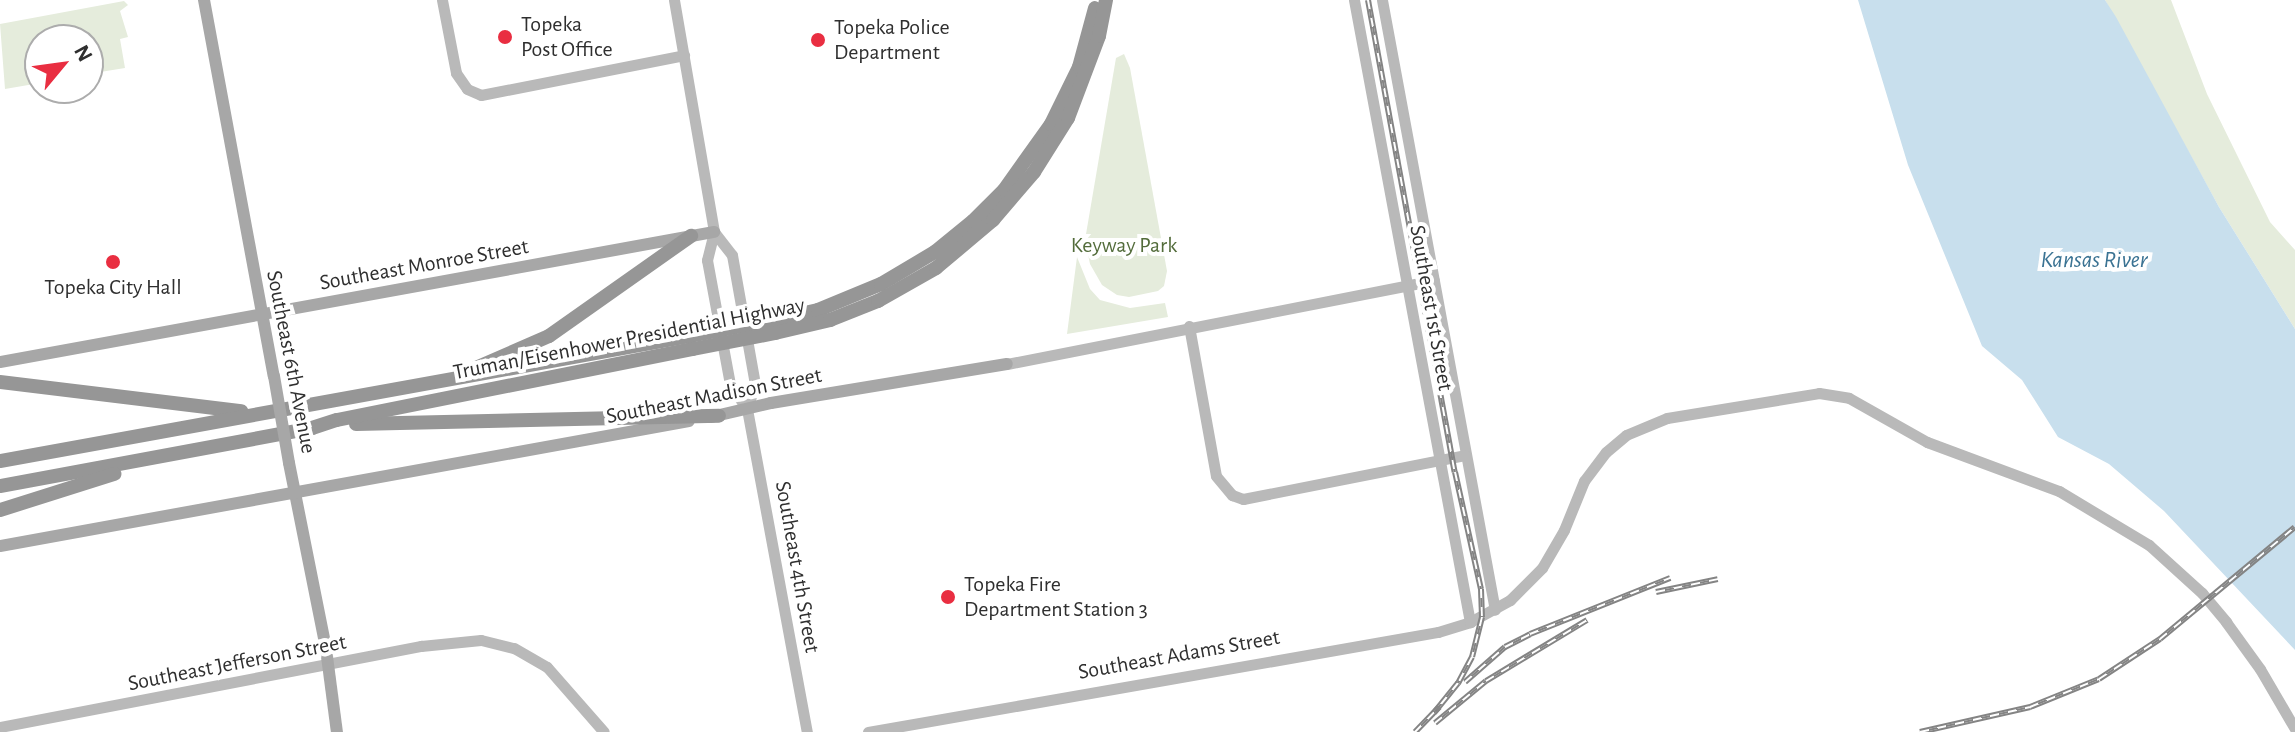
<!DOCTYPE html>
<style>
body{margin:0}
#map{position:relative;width:2295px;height:732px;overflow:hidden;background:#fff;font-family:"Alegreya Sans",sans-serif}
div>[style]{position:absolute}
.green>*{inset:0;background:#e5ecdc}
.water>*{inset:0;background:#c8dfed}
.secondary>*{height:11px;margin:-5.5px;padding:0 5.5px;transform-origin:5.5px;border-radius:5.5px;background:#b9b9b9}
.primary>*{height:12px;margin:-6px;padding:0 6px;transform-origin:6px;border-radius:6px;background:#a7a7a7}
.highway>*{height:14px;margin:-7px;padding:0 7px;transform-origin:7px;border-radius:7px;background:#969696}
.rail>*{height:6px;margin-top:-3px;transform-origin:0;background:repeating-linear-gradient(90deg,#fff 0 9px,#848484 0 18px);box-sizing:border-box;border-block:2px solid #848484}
.primary-bridge>*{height:12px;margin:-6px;padding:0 6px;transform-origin:6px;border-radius:6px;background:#a7a7a7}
.highway-bridge>*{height:14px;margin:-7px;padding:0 7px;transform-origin:7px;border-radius:7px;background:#969696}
.dots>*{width:22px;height:22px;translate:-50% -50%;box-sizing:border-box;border:4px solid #fff;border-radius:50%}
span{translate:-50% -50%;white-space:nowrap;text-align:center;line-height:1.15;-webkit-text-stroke:8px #fff;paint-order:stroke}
.poi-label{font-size:22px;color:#2f2f2f}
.left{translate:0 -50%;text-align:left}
.park-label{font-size:22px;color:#536c3b}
.street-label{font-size:22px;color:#2f2f2f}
.water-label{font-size:24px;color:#3b7393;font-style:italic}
.north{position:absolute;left:24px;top:24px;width:80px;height:80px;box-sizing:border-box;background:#fff;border:2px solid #acacac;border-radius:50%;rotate:61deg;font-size:22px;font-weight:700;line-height:32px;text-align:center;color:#2f2f2f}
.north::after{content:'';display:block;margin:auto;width:28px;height:36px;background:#e92e41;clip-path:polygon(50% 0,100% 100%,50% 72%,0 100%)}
</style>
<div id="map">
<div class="green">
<div style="clip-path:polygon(2105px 0,2171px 0,2207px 94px,2270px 222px,2295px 250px,2295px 329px,2219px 207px)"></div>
<div style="clip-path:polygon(124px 1px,128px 5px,120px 11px,128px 37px,120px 39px,125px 68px,88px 74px,88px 40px,40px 40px,40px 83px,5px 89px,0 24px)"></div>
<div style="clip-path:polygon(1124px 54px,1130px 68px,1167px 271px,1164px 286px,1158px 291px,1129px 297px,1117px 295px,1102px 285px,1090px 264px,1085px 240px,1116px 58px)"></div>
<div style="clip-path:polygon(1077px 257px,1090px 289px,1100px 300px,1130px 308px,1165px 303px,1168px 317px,1067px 334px)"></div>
</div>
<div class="water">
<div style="clip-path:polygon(1858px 0,2105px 0,2116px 17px,2219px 207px,2295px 329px,2295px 650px,2164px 511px,2109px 464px,2058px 437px,2022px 380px,1982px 346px,1908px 165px)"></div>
</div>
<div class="secondary">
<div style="left:442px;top:0;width:74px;rotate:79.1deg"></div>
<div style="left:456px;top:73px;width:19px;rotate:55deg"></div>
<div style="left:467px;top:89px;width:15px;rotate:23deg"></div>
<div style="left:481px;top:95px;width:207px;rotate:-11.1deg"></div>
<div style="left:674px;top:0;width:235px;rotate:80.2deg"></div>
<div style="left:714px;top:232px;width:29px;rotate:104deg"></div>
<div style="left:707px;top:260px;width:126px;rotate:79.5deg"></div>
<div style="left:730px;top:384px;width:30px;rotate:56deg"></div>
<div style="left:747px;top:409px;width:329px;rotate:79.5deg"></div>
<div style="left:1354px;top:0;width:633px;rotate:79.44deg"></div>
<div style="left:1382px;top:0;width:620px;rotate:79.51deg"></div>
<div style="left:714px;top:232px;width:29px;rotate:52deg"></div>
<div style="left:732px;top:255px;width:131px;rotate:79.9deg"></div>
<div style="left:755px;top:384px;width:26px;rotate:108deg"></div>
<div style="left:1189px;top:326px;width:152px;rotate:79.8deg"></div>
<div style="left:1216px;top:476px;width:25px;rotate:50deg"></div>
<div style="left:1232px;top:495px;width:12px;rotate:20deg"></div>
<div style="left:1243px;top:499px;width:226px;rotate:-11.2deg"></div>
<div style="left:1007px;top:364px;width:435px;rotate:-11.1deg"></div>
<div style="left:0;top:727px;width:429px;rotate:-10.9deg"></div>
<div style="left:421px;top:646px;width:60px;rotate:-5.7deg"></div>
<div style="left:481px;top:640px;width:34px;rotate:14deg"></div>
<div style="left:514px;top:648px;width:38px;rotate:30deg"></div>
<div style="left:547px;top:667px;width:86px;rotate:48.8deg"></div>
<div style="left:868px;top:732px;width:579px;rotate:-9.95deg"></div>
<div style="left:1438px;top:632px;width:34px;rotate:-17deg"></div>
<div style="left:1470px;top:622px;width:46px;rotate:-28.8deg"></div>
<div style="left:1510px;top:600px;width:45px;rotate:-45deg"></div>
<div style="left:1542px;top:568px;width:44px;rotate:-59.9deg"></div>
<div style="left:1564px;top:530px;width:53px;rotate:-67.8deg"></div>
<div style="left:1584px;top:481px;width:36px;rotate:-53deg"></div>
<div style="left:1606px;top:452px;width:26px;rotate:-40deg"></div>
<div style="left:1626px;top:435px;width:44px;rotate:-22.5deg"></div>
<div style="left:1667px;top:418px;width:154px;rotate:-9.3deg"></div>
<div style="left:1819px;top:393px;width:30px;rotate:9deg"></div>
<div style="left:1849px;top:398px;width:90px;rotate:29.4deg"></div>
<div style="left:1927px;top:442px;width:141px;rotate:20.4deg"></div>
<div style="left:2059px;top:491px;width:105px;rotate:31deg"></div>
<div style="left:2149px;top:545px;width:72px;rotate:42.2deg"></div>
<div style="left:2202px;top:593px;width:38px;rotate:50deg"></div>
<div style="left:2226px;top:622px;width:58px;rotate:54.1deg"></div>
<div style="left:2260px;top:669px;width:69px;rotate:59.7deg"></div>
</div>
<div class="primary">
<div style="left:204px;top:0;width:382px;rotate:79.5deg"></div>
<div style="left:0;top:362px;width:726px;rotate:-10.32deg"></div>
<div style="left:711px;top:417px;width:62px;rotate:-13.1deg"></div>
<div style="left:771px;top:403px;width:239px;rotate:-9.4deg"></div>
<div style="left:289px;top:463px;width:190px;rotate:78.7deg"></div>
<div style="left:326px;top:649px;width:84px;rotate:82.5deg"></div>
<div style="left:0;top:546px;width:700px;rotate:-10.28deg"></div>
</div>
<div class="highway">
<div style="left:773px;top:320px;width:46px;rotate:-12.5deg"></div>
<div style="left:818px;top:310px;width:68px;rotate:-22.4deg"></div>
<div style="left:881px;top:284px;width:63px;rotate:-30.7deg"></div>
<div style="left:935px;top:252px;width:49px;rotate:-39.2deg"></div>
<div style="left:973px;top:221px;width:44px;rotate:-45deg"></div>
<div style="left:1004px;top:190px;width:81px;rotate:-54.5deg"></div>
<div style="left:1051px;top:124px;width:64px;rotate:-63.8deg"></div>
<div style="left:1079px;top:67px;width:61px;rotate:-74.8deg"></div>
<div style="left:775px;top:333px;width:57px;rotate:-13.3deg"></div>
<div style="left:830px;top:320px;width:52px;rotate:-21.6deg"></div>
<div style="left:878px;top:301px;width:67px;rotate:-29.6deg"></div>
<div style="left:936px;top:268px;width:75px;rotate:-40.1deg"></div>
<div style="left:993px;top:220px;width:63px;rotate:-49.5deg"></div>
<div style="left:1034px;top:172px;width:64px;rotate:-57.8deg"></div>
<div style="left:1068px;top:118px;width:88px;rotate:-69.3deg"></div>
<div style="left:1099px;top:36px;width:37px;rotate:-79deg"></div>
<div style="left:469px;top:371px;width:87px;rotate:-23.6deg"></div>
<div style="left:549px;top:336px;width:174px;rotate:-35.2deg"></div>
<div style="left:0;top:382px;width:243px;rotate:6.9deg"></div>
<div style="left:356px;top:424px;width:363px;rotate:-1.3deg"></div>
<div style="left:0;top:461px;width:700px;rotate:-10.28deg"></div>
<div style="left:0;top:486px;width:317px;rotate:-10.5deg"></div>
<div style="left:312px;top:428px;width:26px;rotate:-18deg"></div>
<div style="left:337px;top:420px;width:363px;rotate:-11.3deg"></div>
<div style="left:0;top:510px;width:120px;rotate:-17.5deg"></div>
</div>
<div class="rail">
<div style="left:1368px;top:0;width:480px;rotate:79.6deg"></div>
<div style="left:1455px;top:472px;width:120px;rotate:77.5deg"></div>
<div style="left:1481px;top:589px;width:28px;rotate:88deg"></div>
<div style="left:1482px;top:617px;width:41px;rotate:104deg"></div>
<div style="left:1472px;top:657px;width:30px;rotate:118deg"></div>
<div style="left:1458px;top:683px;width:38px;rotate:129deg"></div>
<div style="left:1656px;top:592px;width:63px;rotate:-11.8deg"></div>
<div style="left:1465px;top:682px;width:53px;rotate:-41.2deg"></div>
<div style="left:1505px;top:647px;width:28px;rotate:-27deg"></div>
<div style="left:1530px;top:634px;width:151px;rotate:-21.8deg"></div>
<div style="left:1435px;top:723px;width:66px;rotate:-39.5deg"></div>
<div style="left:1486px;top:681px;width:118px;rotate:-31.1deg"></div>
<div style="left:1415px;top:732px;width:35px;rotate:-46deg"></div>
<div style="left:1920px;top:732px;width:113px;rotate:-12.8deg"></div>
<div style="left:2030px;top:707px;width:74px;rotate:-22.1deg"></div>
<div style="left:2099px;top:679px;width:73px;rotate:-33.3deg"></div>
<div style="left:2160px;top:639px;width:175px;rotate:-39.7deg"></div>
</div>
<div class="primary-bridge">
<div style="left:274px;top:376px;width:88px;rotate:80.2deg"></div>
</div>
<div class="highway-bridge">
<div style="left:689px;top:336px;width:86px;rotate:-10.8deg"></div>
<div style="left:693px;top:349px;width:84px;rotate:-11deg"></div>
</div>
<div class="dots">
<div style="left:505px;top:37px;background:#e92e41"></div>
<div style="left:818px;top:40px;background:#e92e41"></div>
<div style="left:113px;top:262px;background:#e92e41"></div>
<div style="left:948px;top:597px;background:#e92e41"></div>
</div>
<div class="poi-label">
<span class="left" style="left:521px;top:37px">Topeka<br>Post Office</span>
<span class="left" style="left:834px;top:40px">Topeka Police<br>Department</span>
<span style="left:113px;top:288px">Topeka City Hall</span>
<span class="left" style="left:964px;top:597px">Topeka Fire<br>Department Station 3</span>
</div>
<div class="park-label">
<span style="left:1124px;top:246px">Keyway Park</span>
</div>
<div class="street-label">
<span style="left:424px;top:265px;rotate:-10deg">Southeast Monroe Street</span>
<span style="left:1431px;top:308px;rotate:80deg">Southeast 1st Street</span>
<span style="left:629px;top:339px;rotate:-11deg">Truman/Eisenhower Presidential Highway</span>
<span style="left:291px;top:362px;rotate:79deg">Southeast 6th Avenue</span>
<span style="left:714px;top:396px;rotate:-11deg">Southeast Madison Street</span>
<span style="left:797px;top:567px;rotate:80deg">Southeast 4th Street</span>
<span style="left:1179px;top:655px;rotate:-10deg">Southeast Adams Street</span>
<span style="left:237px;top:663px;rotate:-11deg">Southeast Jefferson Street</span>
</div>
<div class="water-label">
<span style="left:2094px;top:261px">Kansas River</span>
</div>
<div class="north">N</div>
</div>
